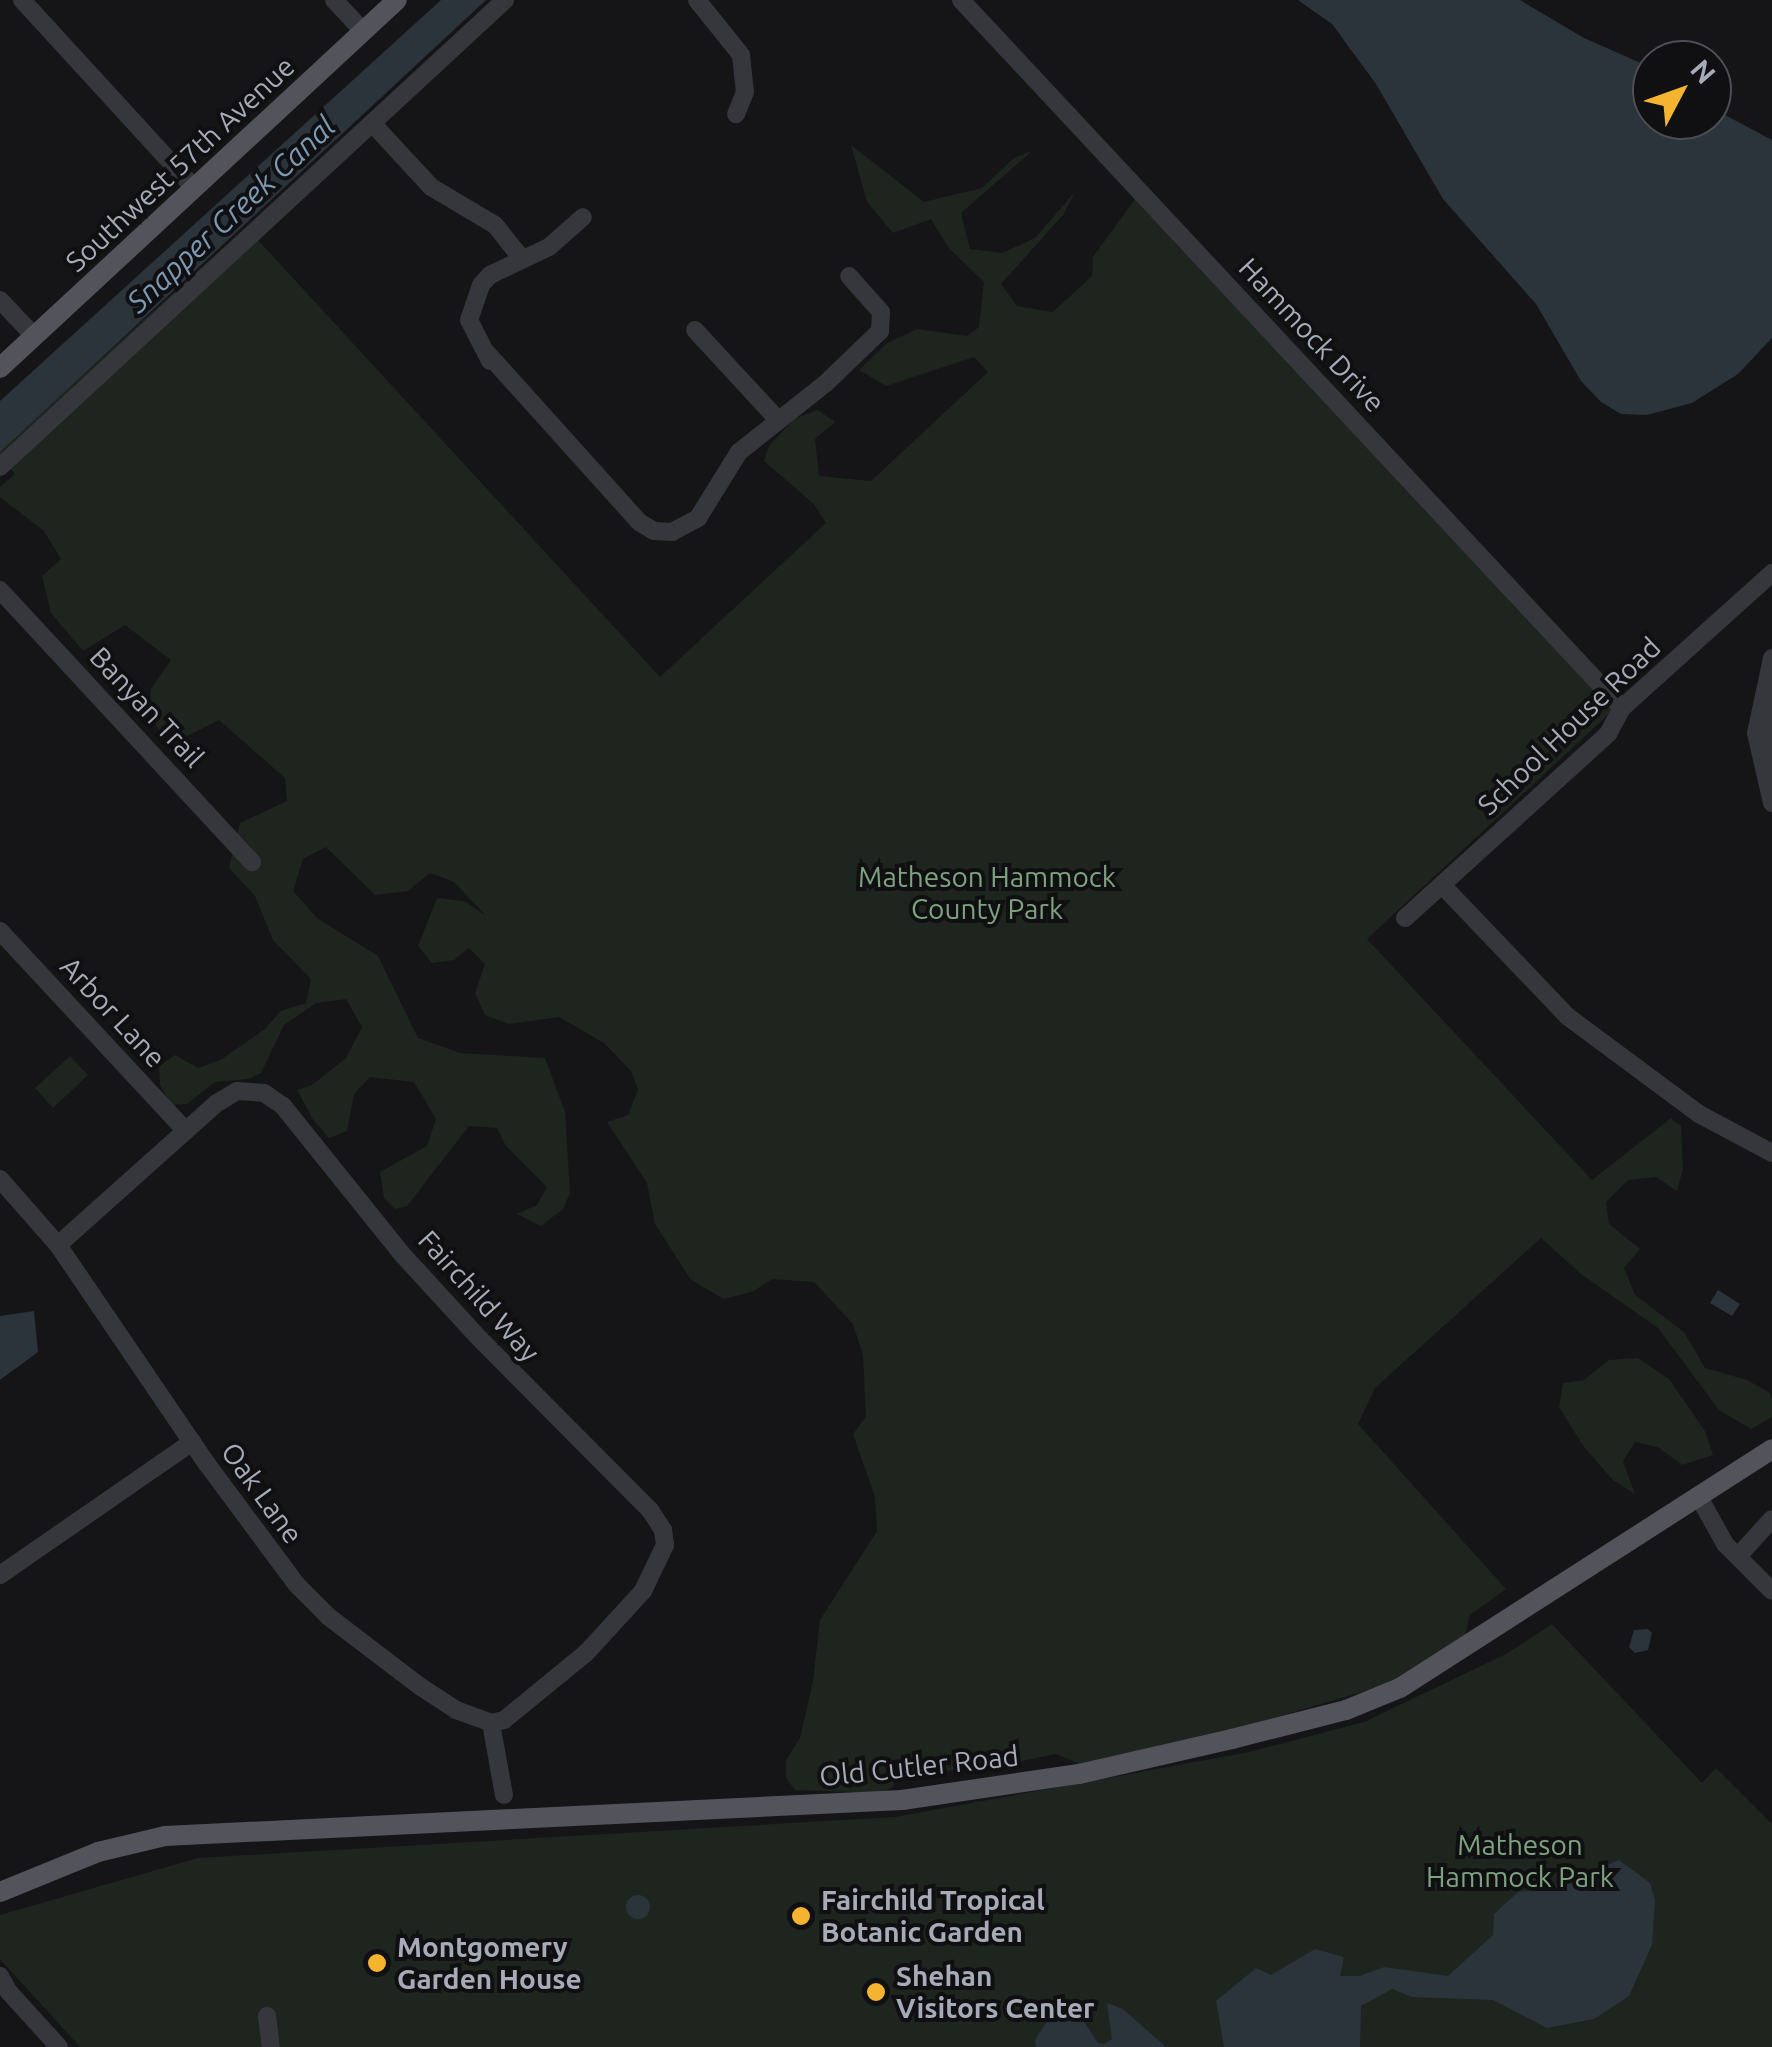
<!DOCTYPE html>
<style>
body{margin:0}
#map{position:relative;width:1772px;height:2047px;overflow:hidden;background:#151517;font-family:Ubuntu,sans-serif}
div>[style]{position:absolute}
.green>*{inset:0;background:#1d251e}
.water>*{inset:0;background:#2b333b}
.round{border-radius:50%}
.minor>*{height:18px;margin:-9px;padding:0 9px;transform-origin:9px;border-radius:9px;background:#36373c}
.major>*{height:20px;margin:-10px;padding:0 10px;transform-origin:10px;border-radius:10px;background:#52535b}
.dots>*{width:28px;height:28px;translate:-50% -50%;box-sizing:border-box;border:5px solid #101012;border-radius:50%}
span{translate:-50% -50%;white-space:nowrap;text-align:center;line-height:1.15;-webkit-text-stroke:8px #101012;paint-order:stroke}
.street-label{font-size:28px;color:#a6abb7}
.park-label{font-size:28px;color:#7da280}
.poi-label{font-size:28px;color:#a6abb7;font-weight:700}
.left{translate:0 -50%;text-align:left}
.water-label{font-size:30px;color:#7d99b2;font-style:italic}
.north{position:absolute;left:1632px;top:40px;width:100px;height:100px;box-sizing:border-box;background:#101012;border:2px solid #4c4e54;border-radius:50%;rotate:49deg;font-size:28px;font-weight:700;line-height:40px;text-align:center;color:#a6abb7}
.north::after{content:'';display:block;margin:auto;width:35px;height:45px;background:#f4b430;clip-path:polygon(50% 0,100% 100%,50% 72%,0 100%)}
</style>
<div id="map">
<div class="green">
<div style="clip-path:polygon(851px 145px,924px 202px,982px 188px,1014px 158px,1032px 151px,961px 213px,970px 249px,1002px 253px,1035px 238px,1075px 192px,1063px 215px,1001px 284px,1017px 306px,1053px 312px,1092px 276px,1093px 257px,1135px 199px,1152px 218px,1158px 214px,1612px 711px,1367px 939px,1592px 1180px,1671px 1118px,1681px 1126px,1683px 1169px,1677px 1191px,1656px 1177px,1628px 1180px,1606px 1202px,1609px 1224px,1640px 1249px,1624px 1268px,1635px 1295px,1684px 1332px,1705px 1368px,1747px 1380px,1769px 1392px,1772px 1399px,1772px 1417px,1751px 1429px,1719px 1410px,1658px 1328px,1581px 1274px,1541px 1238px,1375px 1388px,1358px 1424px,1506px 1589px,1470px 1615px,1464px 1638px,1389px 1684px,1219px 1734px,1080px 1764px,1056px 1754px,983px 1769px,895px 1773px,893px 1787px,882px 1793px,795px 1790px,786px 1778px,786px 1760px,800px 1738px,813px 1681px,820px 1620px,877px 1531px,875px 1497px,853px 1434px,866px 1417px,863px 1355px,853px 1324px,814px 1282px,772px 1279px,754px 1291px,724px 1299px,691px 1280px,655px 1224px,647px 1183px,607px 1122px,628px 1115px,638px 1090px,631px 1071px,604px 1043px,559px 1017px,509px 1024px,485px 1015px,475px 993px,485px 964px,469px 948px,454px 960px,432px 963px,418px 946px,437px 898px,464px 901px,486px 916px,454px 882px,430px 873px,408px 891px,375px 895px,326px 847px,303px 859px,293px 891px,317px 918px,378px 956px,418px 1038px,460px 1053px,545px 1058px,565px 1112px,570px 1193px,563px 1209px,541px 1226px,517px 1214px,537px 1205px,547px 1187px,506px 1146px,497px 1128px,469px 1126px,407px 1206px,395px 1209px,384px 1198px,380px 1172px,427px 1146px,436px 1119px,414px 1082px,370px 1077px,354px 1094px,347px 1131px,329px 1138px,314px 1121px,297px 1090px,312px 1085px,346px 1058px,362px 1027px,346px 999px,316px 1003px,284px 1025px,261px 1073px,248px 1079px,215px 1082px,187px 1104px,171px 1105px,160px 1085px,159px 1066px,175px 1055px,198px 1068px,222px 1059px,265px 1029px,281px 1011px,306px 1003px,311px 979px,273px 940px,255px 896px,229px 868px,240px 823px,287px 801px,285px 778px,219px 720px,169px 745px,149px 715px,151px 689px,171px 660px,125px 625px,83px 651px,51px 613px,42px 576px,61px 559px,44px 531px,0 497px,0 487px,15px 474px,0 458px,0 450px,246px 227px,660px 677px,826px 523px,814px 504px,764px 461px,769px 446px,794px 419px,818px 410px,835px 422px,815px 439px,819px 476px,871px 481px,988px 372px,974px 357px,886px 386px,859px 370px,887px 343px,917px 329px,967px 336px,979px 327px,984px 282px,948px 247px,931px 219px,893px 233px,867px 202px)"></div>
<div style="clip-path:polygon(70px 1056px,88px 1075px,53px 1108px,35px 1088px)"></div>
<div style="clip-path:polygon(1638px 1358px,1669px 1379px,1705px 1431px,1713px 1455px,1682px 1465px,1658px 1447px,1635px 1442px,1623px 1461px,1635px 1494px,1613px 1480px,1584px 1447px,1559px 1407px,1563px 1383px,1584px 1380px,1609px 1360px)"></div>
<div style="clip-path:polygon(1552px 1624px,1702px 1783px,1716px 1768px,1772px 1824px,1772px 2047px,80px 2047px,0 1959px,0 1915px,198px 1858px,895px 1817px,1249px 1752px,1364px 1722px,1506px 1654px)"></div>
</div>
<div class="water">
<div style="clip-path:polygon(441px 0,486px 0,0 452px,0 401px)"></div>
<div style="clip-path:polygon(1298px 0,1520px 0,1584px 38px,1652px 68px,1652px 120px,1712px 120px,1712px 108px,1772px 140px,1772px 338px,1738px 374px,1692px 403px,1647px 415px,1621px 414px,1601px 402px,1581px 381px,1536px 304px,1443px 199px,1376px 84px,1332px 24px)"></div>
<div style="clip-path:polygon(1718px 1290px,1740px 1304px,1732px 1316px,1710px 1303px)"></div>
<div style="clip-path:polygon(34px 1311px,38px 1352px,0 1380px,0 1316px)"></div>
<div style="clip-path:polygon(1648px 1629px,1652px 1633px,1648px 1650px,1635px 1653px,1629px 1647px,1634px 1630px)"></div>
<div style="clip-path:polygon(1619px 1860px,1650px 1883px,1655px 1900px,1652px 1945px,1629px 1996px,1594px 2019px,1547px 2028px,1493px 2000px,1412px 1997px,1392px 1989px,1361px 2006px,1360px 2047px,1224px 2047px,1216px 2001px,1256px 1968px,1271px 1975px,1315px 1949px,1344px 1957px,1340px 1976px,1360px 1976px,1384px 1967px,1448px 1976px,1493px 1935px,1494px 1914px,1518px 1892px,1547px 1889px)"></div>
<div class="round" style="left:626px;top:1895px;width:24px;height:24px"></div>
<div style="clip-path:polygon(1107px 2003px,1123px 2009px,1166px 2047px,1036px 2047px,1035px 2040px,1049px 2018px,1077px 2011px,1098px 2043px,1104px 2044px,1112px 2039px)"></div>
</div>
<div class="minor">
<div style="left:22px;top:0;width:255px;rotate:47.5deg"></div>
<div style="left:334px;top:0;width:42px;rotate:46.9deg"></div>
<div style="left:697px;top:0;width:70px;rotate:51.3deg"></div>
<div style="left:741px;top:55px;width:37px;rotate:84deg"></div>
<div style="left:745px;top:92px;width:24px;rotate:112deg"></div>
<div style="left:961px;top:0;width:969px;rotate:46.97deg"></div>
<div style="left:372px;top:123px;width:87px;rotate:47.3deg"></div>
<div style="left:431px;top:187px;width:74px;rotate:30.7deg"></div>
<div style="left:495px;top:225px;width:43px;rotate:51.5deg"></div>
<div style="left:0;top:300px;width:50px;rotate:46.6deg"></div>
<div style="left:695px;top:330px;width:121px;rotate:47.3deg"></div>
<div style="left:487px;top:353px;width:227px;rotate:48deg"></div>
<div style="left:639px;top:522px;width:17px;rotate:31deg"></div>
<div style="left:654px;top:531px;width:18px;rotate:3deg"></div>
<div style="left:672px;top:532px;width:30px;rotate:-28deg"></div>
<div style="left:698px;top:518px;width:78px;rotate:-58.2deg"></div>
<div style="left:739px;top:452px;width:111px;rotate:-38.4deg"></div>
<div style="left:826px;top:383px;width:75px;rotate:-43.9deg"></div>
<div style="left:880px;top:331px;width:19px;rotate:-87deg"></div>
<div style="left:881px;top:312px;width:48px;rotate:-131.6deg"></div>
<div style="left:490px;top:361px;width:46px;rotate:-117.1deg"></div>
<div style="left:469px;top:320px;width:37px;rotate:-71deg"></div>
<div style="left:481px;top:285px;width:13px;rotate:-48deg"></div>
<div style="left:490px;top:275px;width:65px;rotate:-25.4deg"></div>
<div style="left:549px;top:247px;width:45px;rotate:-41.4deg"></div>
<div style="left:0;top:467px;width:688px;rotate:-42.76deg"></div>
<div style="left:0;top:590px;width:371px;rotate:47.2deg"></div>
<div style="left:1772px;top:658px;width:77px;rotate:102deg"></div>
<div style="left:1756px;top:733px;width:72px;rotate:77.1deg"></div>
<div style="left:1765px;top:697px;width:25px;rotate:79deg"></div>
<div style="left:1770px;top:722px;width:47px;rotate:94.9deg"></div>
<div style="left:1442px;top:885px;width:181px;rotate:46.3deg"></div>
<div style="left:1567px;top:1016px;width:164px;rotate:36.6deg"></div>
<div style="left:1699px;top:1114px;width:83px;rotate:28.1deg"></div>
<div style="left:1405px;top:918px;width:274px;rotate:-42.2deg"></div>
<div style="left:1608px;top:734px;width:30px;rotate:-62deg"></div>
<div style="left:1622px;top:708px;width:202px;rotate:-42deg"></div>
<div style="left:0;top:931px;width:273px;rotate:47.1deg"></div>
<div style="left:0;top:1179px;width:88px;rotate:48.7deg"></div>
<div style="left:58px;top:1245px;width:265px;rotate:55.8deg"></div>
<div style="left:207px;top:1464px;width:151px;rotate:53.4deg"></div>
<div style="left:297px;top:1585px;width:45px;rotate:45deg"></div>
<div style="left:329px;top:1617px;width:116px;rotate:37.3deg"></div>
<div style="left:421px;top:1687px;width:42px;rotate:33.3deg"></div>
<div style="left:456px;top:1710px;width:37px;rotate:20deg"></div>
<div style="left:58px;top:1245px;width:213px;rotate:-41.8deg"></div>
<div style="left:217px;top:1103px;width:23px;rotate:-31deg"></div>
<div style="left:237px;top:1091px;width:27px;rotate:4deg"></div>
<div style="left:264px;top:1093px;width:23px;rotate:34deg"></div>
<div style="left:283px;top:1106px;width:189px;rotate:51.2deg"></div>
<div style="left:401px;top:1253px;width:115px;rotate:47.5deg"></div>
<div style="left:479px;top:1338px;width:243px;rotate:45.2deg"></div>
<div style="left:650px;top:1510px;width:24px;rotate:57deg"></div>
<div style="left:663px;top:1530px;width:15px;rotate:82deg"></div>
<div style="left:665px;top:1545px;width:51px;rotate:115.6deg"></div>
<div style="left:643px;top:1591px;width:84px;rotate:132.6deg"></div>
<div style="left:586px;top:1653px;width:106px;rotate:140.7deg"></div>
<div style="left:504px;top:1720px;width:13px;rotate:167deg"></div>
<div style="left:1699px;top:1497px;width:54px;rotate:61deg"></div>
<div style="left:1725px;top:1544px;width:66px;rotate:45deg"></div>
<div style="left:1740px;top:1554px;width:47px;rotate:-47.6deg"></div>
<div style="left:0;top:1575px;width:234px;rotate:-34.7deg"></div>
<div style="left:491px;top:1723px;width:73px;rotate:79.8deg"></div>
<div style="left:0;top:1976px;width:18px;rotate:61deg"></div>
<div style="left:9px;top:1992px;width:74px;rotate:47.7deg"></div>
<div style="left:267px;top:2016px;width:31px;rotate:83deg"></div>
</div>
<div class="major">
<div style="left:0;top:368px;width:541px;rotate:-42.83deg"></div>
<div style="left:0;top:1892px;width:106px;rotate:-22.2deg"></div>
<div style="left:98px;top:1852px;width:69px;rotate:-13.4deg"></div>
<div style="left:165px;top:1836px;width:738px;rotate:-2.8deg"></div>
<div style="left:902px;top:1800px;width:179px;rotate:-8.4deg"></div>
<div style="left:1079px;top:1774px;width:157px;rotate:-12.9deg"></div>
<div style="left:1232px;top:1739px;width:118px;rotate:-14.3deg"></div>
<div style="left:1346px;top:1710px;width:58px;rotate:-22.2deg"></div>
<div style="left:1400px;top:1688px;width:442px;rotate:-32.7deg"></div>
</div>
<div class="dots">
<div style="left:801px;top:1916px;background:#f4b430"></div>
<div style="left:377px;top:1963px;background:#f4b430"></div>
<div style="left:876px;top:1992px;background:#f4b430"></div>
</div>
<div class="street-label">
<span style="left:180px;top:164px;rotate:-43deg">Southwest 57th Avenue</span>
<span style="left:1312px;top:335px;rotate:47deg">Hammock Drive</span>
<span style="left:147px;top:707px;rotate:47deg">Banyan Trail</span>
<span style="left:1569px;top:726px;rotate:-44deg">School House Road</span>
<span style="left:113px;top:1012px;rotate:47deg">Arbor Lane</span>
<span style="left:479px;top:1296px;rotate:48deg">Fairchild Way</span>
<span style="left:262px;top:1493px;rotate:54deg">Oak Lane</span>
<span style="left:919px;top:1766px;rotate:-6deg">Old Cutler Road</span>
</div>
<div class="park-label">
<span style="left:987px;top:893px">Matheson Hammock<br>County Park</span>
<span style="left:1520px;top:1861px">Matheson<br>Hammock Park</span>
</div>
<div class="poi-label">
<span class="left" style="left:821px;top:1916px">Fairchild Tropical<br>Botanic Garden</span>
<span class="left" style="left:397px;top:1963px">Montgomery<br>Garden House</span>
<span class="left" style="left:896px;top:1992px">Shehan<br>Visitors Center</span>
</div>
<div class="water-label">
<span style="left:231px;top:214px;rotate:-43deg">Snapper Creek Canal</span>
</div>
<div class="north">N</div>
</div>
